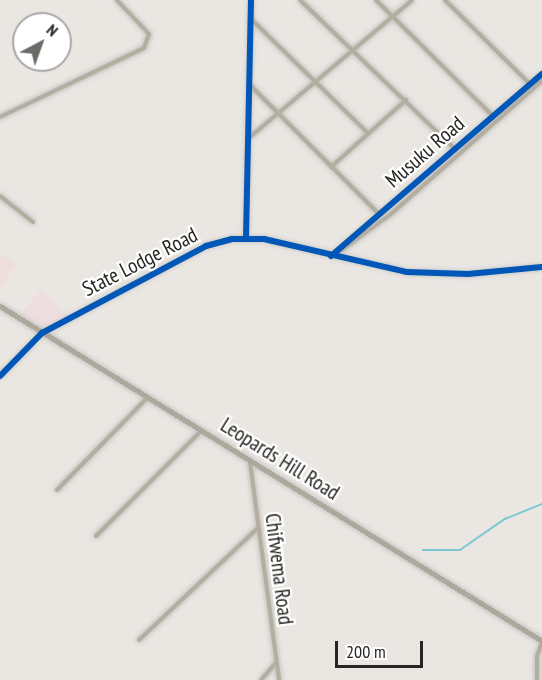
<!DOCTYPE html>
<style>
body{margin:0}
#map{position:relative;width:542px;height:680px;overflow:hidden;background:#eae7e3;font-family:"PT Sans Narrow",sans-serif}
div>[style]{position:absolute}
.commercial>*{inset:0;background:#eededf}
.industrial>*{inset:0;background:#efdfdc}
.stream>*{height:1.5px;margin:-0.75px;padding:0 0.75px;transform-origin:0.75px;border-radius:0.75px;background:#7dc8d4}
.roads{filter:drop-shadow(0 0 2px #c6c4c1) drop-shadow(0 0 2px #c6c4c1)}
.minor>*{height:4px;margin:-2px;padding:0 2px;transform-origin:2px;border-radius:2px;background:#b3aea0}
.major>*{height:5px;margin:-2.5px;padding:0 2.5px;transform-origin:2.5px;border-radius:2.5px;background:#aea79b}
.cycleway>*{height:6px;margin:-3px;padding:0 3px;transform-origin:3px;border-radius:3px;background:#0057b8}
span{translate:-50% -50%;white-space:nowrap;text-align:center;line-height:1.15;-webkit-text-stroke:4.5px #fff;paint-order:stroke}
.street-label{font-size:21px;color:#272622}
.north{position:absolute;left:12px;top:12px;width:60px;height:60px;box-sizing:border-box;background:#fff;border:2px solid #a9a8a7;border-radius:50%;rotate:41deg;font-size:16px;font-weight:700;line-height:24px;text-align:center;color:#272622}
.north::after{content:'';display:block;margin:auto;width:21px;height:27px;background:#6b6a66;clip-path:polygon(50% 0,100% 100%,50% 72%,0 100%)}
.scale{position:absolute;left:335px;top:641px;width:88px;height:27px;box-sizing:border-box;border:3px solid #272622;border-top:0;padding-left:8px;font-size:18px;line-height:21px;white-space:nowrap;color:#272622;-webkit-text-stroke:4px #fff;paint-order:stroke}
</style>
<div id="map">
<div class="commercial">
<div style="clip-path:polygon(40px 291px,69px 315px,42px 329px,21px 314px)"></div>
</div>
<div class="industrial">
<div style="clip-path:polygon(0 253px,17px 264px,0 288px)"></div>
</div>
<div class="stream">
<div style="left:423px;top:550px;width:37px"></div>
<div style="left:460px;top:550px;width:55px;rotate:-34.6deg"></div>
<div style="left:505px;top:519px;width:40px;rotate:-22deg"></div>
</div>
<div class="roads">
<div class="minor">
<div style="left:300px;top:0;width:214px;rotate:43.9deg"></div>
<div style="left:376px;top:0;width:165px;rotate:44.8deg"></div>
<div style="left:445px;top:0;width:120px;rotate:44.7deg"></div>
<div style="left:251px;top:19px;width:163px;rotate:44.3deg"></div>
<div style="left:251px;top:86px;width:181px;rotate:45deg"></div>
<div style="left:0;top:117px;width:160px;rotate:-25.6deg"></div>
<div style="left:144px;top:48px;width:15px;rotate:-70deg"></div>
<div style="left:149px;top:34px;width:47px;rotate:-133.3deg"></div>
<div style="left:250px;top:137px;width:212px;rotate:-40.2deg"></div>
<div style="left:331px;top:167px;width:101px;rotate:-41.8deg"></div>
<div style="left:0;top:196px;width:42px;rotate:38.2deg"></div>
<div style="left:246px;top:238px;width:238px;rotate:-88.8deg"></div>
<div style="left:335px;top:255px;width:69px;rotate:-36.2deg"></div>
<div style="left:391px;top:214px;width:201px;rotate:-41.4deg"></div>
<div style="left:332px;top:256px;width:278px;rotate:-40.9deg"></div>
<div style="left:0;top:376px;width:60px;rotate:-45.7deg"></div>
<div style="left:42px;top:333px;width:186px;rotate:-27.9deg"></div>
<div style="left:206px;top:246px;width:27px;rotate:-15deg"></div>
<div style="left:232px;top:239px;width:32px"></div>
<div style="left:264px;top:239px;width:147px;rotate:13deg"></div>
<div style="left:407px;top:272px;width:61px;rotate:1.9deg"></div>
<div style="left:468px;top:274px;width:74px;rotate:-5.4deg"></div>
<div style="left:250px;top:462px;width:220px;rotate:82.4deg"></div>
<div style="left:57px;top:490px;width:130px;rotate:-45.6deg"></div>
<div style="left:96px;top:536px;width:148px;rotate:-45deg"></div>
<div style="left:139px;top:640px;width:163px;rotate:-43.3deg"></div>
<div style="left:261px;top:680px;width:23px;rotate:-49deg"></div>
<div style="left:537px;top:680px;width:24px;rotate:-90deg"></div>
<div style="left:537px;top:656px;width:15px;rotate:-70deg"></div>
</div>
<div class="major">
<div style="left:0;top:306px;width:637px;rotate:31.72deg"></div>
</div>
</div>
<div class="cycleway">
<div style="left:246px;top:238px;width:238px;rotate:-88.8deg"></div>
<div style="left:331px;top:256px;width:279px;rotate:-40.8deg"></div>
<div style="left:0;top:376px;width:60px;rotate:-45.7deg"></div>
<div style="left:42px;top:333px;width:186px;rotate:-27.9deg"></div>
<div style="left:206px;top:246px;width:27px;rotate:-15deg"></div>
<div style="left:232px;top:239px;width:32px"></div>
<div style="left:264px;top:239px;width:147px;rotate:13deg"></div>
<div style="left:407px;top:272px;width:61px;rotate:1.9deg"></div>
<div style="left:468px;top:274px;width:74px;rotate:-5.4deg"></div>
</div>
<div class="street-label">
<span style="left:425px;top:152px;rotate:-41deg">Musuku Road</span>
<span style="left:140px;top:262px;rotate:-27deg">State Lodge Road</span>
<span style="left:280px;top:459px;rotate:32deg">Leopards Hill Road</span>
<span style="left:279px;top:569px;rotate:83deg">Chifwema Road</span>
</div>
<div class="north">N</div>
<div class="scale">200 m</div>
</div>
